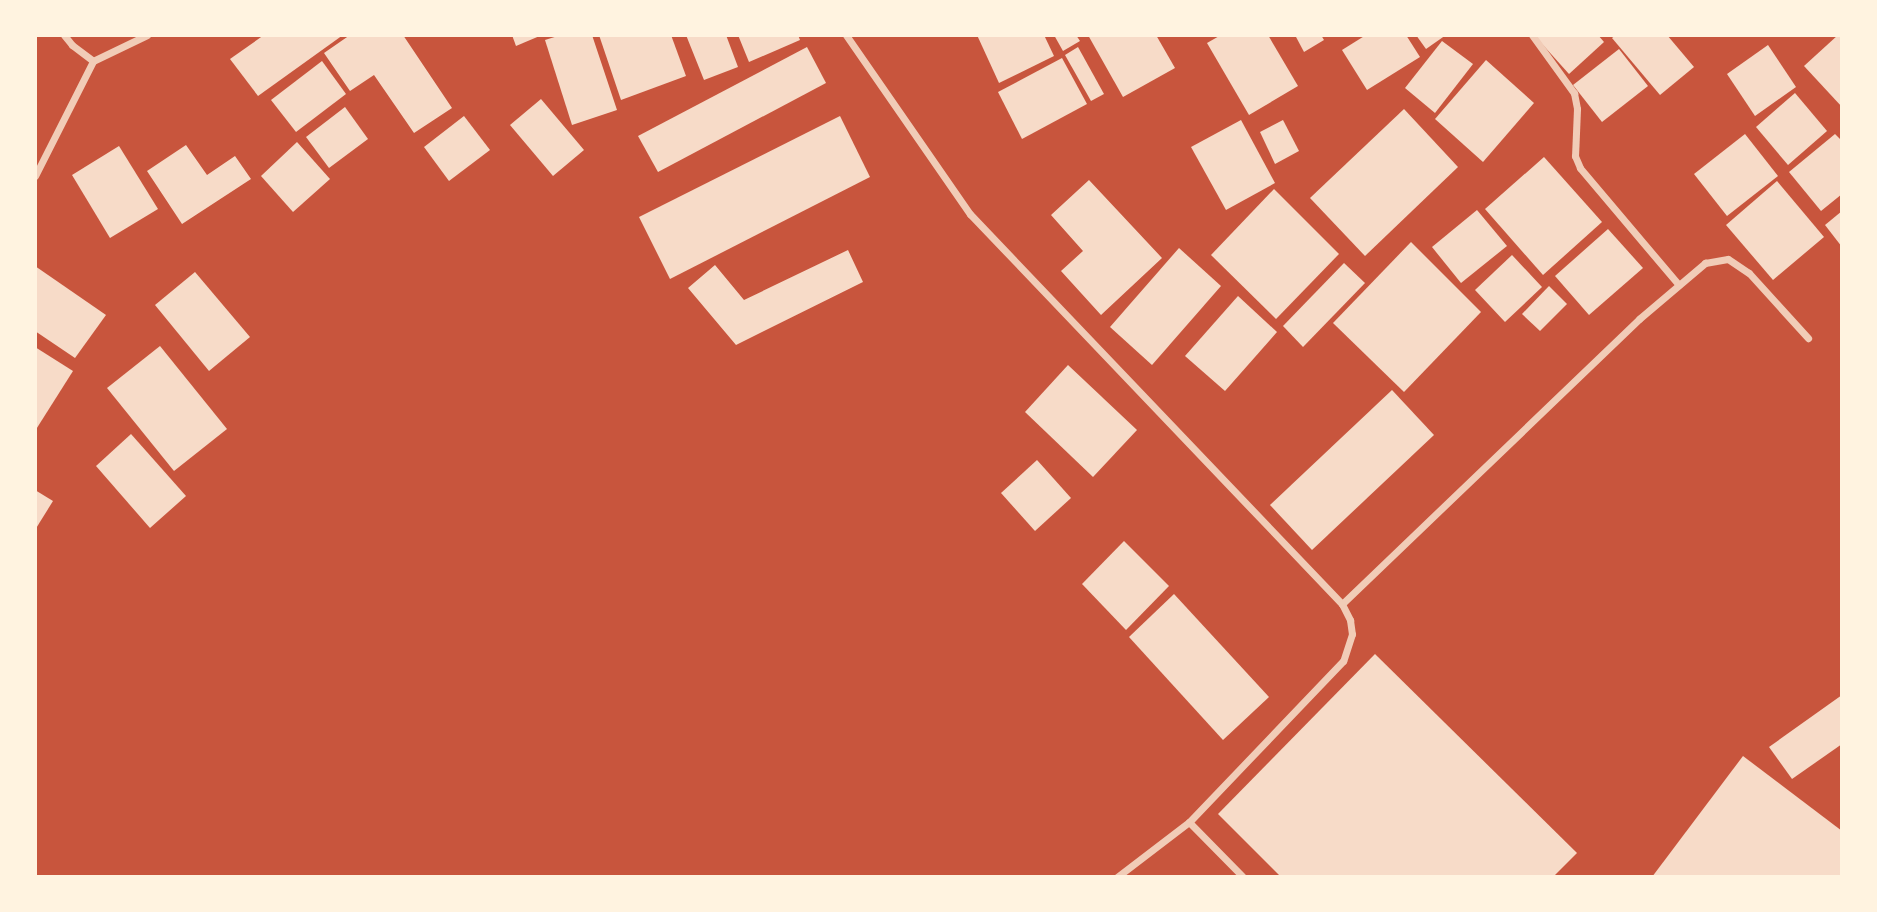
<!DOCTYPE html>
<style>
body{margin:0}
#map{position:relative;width:1877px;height:912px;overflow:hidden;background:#c8553d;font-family:"DejaVu Sans",sans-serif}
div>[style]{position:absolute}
.building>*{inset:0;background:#f7dbc8}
.minor>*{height:7px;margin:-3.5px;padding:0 3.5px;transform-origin:3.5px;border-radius:3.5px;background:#f1ccb7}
span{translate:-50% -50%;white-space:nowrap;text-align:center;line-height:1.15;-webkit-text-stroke:7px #fff3e0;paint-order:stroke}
.frame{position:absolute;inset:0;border:37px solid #fff3e0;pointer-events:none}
</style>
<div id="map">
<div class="building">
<div style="clip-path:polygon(264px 35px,343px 35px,258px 96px,230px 59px)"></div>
<div style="clip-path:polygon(350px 35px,403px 35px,452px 108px,414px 133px,374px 75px,350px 91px,324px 53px)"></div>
<div style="clip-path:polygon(512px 35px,542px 35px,516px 46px)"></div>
<div style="clip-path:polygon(561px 35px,592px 35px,617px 110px,572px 125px,545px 40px)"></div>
<div style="clip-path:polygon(599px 35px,671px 35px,686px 76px,621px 100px)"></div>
<div style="clip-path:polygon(686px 35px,726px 35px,738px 67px,704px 80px)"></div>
<div style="clip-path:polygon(738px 35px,798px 35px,800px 40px,749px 62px)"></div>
<div style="clip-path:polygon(977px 35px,1044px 35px,1054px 56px,999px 83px)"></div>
<div style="clip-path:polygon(1054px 35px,1076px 35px,1080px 41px,1063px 51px)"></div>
<div style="clip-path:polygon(1088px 35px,1156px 35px,1175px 68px,1123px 97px)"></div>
<div style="clip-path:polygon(1221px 35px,1268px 35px,1298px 86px,1249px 115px,1207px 43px)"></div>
<div style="clip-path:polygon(1295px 35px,1321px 35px,1324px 40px,1304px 52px)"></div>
<div style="clip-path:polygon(1366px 35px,1406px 35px,1420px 57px,1367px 90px,1342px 50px)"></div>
<div style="clip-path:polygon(1416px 35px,1446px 35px,1426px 49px)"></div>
<div style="clip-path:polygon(1534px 35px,1598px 35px,1604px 42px,1569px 74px)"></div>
<div style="clip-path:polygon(1616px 35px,1667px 35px,1694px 67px,1660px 95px,1612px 38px)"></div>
<div style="clip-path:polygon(1838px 35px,1842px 35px,1842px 107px,1804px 66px)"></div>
<div style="clip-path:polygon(1442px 41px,1473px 64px,1435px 113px,1405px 88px)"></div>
<div style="clip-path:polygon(1768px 45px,1796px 87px,1755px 116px,1727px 74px)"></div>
<div style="clip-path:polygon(807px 47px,826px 83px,658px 172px,638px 136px)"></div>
<div style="clip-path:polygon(1078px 47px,1104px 94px,1091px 101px,1065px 55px)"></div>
<div style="clip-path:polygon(1619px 49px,1648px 86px,1602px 122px,1573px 85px)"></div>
<div style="clip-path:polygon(1062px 58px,1087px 104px,1022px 139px,998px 92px)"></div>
<div style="clip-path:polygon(1486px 60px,1534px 103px,1483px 162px,1435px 119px)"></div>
<div style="clip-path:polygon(322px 61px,346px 94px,296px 132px,271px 100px)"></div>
<div style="clip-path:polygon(1795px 93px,1827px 131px,1788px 165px,1756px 127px)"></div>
<div style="clip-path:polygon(541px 99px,584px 150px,553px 176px,510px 125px)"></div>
<div style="clip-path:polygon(345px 107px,368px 139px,329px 168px,306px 137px)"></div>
<div style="clip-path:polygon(1404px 109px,1458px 167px,1365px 256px,1310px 198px)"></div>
<div style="clip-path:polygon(464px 116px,490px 150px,449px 181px,424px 147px)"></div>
<div style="clip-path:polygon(840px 116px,870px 177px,670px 279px,639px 217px)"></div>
<div style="clip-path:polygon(1241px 120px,1275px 183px,1226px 210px,1191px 147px)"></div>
<div style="clip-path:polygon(1283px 120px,1299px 151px,1275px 164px,1260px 132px)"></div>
<div style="clip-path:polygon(1745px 134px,1778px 176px,1727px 216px,1694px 174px)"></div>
<div style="clip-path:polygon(1835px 134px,1842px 141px,1842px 194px,1821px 211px,1789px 172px)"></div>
<div style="clip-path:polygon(297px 142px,330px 179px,293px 212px,261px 176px)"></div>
<div style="clip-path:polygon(186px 145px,207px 175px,235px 156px,251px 179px,182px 224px,147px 171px)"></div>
<div style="clip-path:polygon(119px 146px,158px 209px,110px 238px,72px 175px)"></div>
<div style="clip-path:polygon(1544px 157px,1602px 222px,1543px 275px,1485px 209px)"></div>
<div style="clip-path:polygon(1089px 180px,1162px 258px,1101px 315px,1061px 271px,1083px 251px,1051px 215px)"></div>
<div style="clip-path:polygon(1777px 181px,1824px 237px,1773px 280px,1726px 225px)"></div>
<div style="clip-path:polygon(1274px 189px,1339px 254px,1276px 319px,1211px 255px)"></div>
<div style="clip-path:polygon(1477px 210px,1507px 246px,1461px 283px,1432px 247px)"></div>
<div style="clip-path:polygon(1842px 211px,1842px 247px,1825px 225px)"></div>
<div style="clip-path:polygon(1608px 229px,1643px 268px,1589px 315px,1555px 276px)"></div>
<div style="clip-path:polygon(1411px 242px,1481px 312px,1404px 392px,1333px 323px)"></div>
<div style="clip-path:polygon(1179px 248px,1221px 286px,1152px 365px,1110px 327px)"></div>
<div style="clip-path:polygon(848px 250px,863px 282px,736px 345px,688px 288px,715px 265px,744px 300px)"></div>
<div style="clip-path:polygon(1512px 255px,1542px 287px,1505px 322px,1475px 290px)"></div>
<div style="clip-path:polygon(1344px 263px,1365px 283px,1303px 347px,1283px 326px)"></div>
<div style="clip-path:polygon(35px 266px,106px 315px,75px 358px,35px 331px)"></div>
<div style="clip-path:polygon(195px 272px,250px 337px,209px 371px,155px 305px)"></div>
<div style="clip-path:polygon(1549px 286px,1567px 304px,1540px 331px,1522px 314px)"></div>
<div style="clip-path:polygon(1238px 296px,1277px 332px,1225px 391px,1185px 356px)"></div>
<div style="clip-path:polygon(160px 346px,227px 429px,174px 471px,107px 388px)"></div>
<div style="clip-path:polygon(35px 347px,73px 371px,35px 431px)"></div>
<div style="clip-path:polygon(1068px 365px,1137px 430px,1093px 477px,1025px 412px)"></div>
<div style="clip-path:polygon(1392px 390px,1434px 435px,1312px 550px,1270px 505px)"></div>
<div style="clip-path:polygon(131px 434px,186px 496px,150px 528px,96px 466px)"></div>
<div style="clip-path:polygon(1037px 460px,1071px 498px,1035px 531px,1001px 493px)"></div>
<div style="clip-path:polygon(35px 490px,53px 501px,35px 530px)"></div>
<div style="clip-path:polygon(1124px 541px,1169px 586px,1126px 630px,1082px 584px)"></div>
<div style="clip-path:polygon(1174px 594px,1269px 697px,1223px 740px,1129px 637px)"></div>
<div style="clip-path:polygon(1375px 654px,1577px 853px,1553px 877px,1281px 877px,1218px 814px)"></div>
<div style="clip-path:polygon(1842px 695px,1842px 744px,1792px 779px,1769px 747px)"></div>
<div style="clip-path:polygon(1743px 756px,1842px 831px,1842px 877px,1652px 877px)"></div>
</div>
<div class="minor">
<div style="left:64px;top:35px;width:13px;rotate:51deg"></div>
<div style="left:72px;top:45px;width:26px;rotate:37deg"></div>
<div style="left:93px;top:61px;width:60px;rotate:-25.7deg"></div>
<div style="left:846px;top:35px;width:218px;rotate:55.3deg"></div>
<div style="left:970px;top:214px;width:539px;rotate:46.35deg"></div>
<div style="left:1342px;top:604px;width:18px;rotate:63deg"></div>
<div style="left:1350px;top:620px;width:14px;rotate:82deg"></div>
<div style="left:1352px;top:634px;width:28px;rotate:108deg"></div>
<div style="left:1343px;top:661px;width:223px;rotate:133.7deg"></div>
<div style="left:1189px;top:822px;width:91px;rotate:142.6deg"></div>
<div style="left:1532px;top:35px;width:72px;rotate:54.1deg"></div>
<div style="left:1574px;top:93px;width:16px;rotate:79deg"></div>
<div style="left:1577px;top:109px;width:47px;rotate:92.4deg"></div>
<div style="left:1575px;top:156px;width:13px;rotate:67deg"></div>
<div style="left:1580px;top:168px;width:153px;rotate:49.8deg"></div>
<div style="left:35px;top:176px;width:129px;rotate:-63.2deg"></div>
<div style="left:1342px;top:604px;width:412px;rotate:-43.8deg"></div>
<div style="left:1639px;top:319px;width:87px;rotate:-40.3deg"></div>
<div style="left:1705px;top:263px;width:23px;rotate:-10deg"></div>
<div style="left:1728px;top:259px;width:25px;rotate:34deg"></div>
<div style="left:1749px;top:273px;width:88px;rotate:47.8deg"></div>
<div style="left:1189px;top:822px;width:77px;rotate:45.5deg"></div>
</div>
<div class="frame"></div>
</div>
